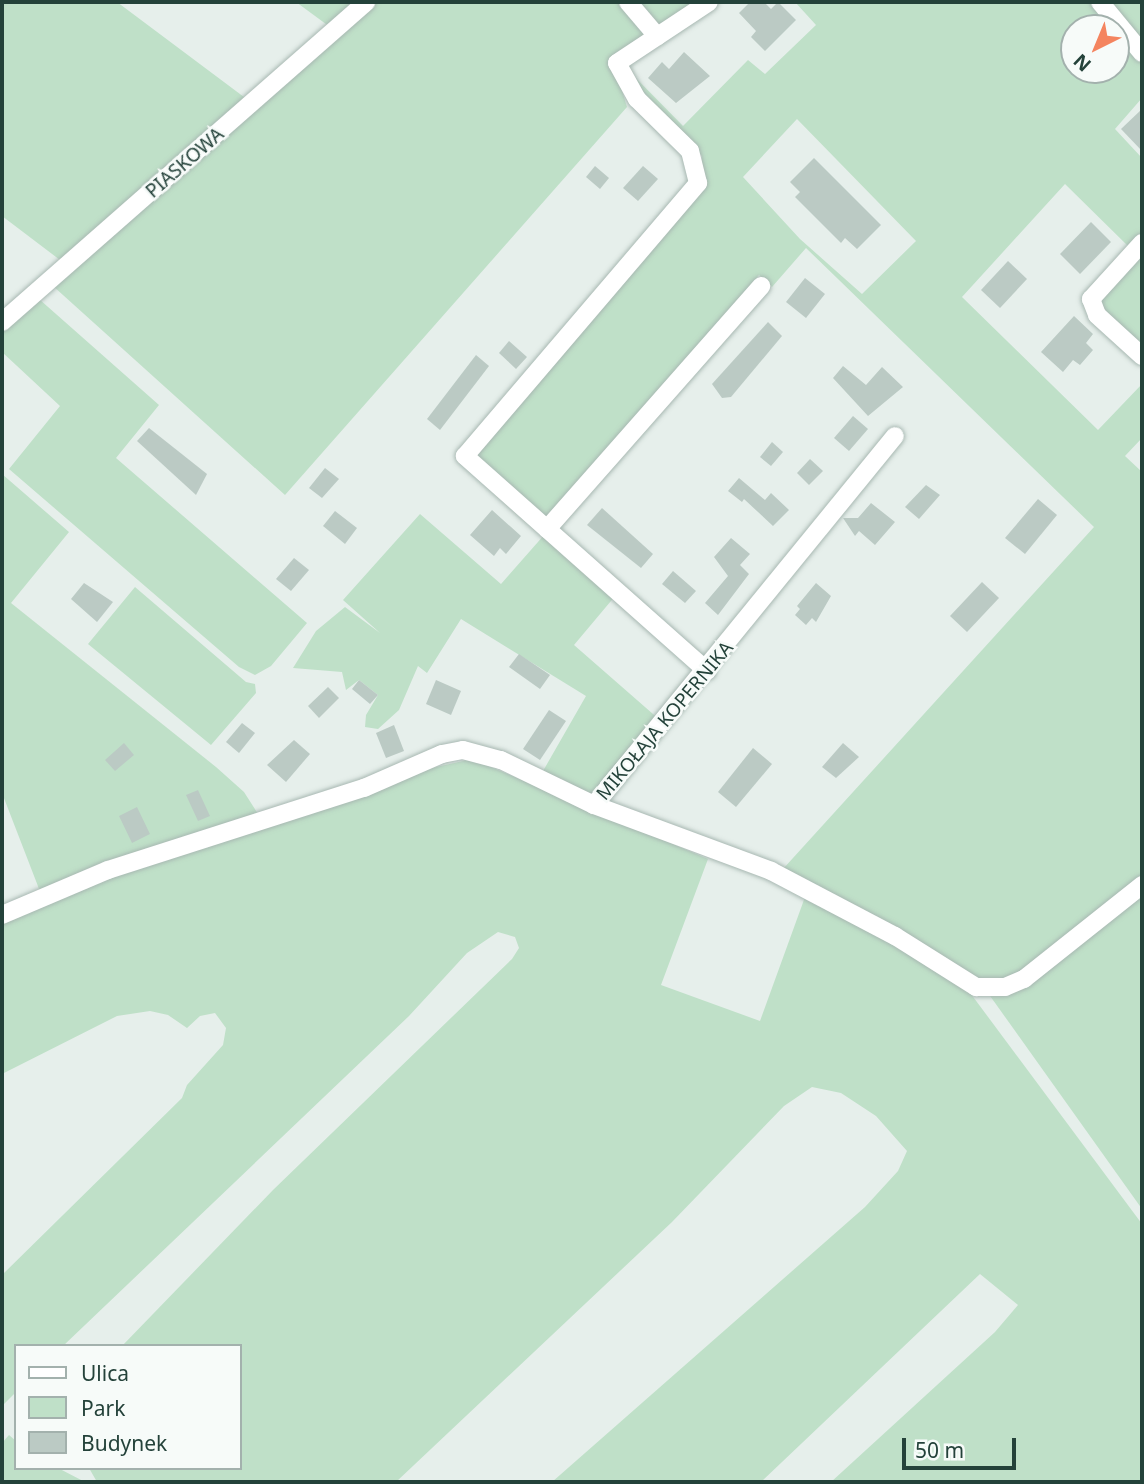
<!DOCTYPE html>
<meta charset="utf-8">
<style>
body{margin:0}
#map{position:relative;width:1144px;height:1484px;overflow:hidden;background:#e6efeb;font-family:"Noto Sans",sans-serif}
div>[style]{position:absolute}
.green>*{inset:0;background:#bfe0c8}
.building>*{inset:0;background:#bbcac4}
.roads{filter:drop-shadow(0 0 2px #a8b8b2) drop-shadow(0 0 2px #a8b8b2)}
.minor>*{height:18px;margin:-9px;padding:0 9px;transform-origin:9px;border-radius:9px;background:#fff}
span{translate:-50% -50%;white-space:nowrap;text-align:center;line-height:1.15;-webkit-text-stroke:5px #f7fbf9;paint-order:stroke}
.street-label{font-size:19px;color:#24423a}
.frame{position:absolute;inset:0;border:4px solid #24423a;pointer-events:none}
.legend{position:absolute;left:14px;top:1344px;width:228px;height:126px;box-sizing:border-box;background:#f7fbf9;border:2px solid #a3b1ad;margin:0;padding:9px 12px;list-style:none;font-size:21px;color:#24423a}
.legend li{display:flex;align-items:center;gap:14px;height:35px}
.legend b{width:35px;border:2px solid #a3b1ad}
.north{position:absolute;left:1060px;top:14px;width:70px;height:70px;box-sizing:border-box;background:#f7fbf9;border:2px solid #a3b1ad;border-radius:50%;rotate:223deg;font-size:19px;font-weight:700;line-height:28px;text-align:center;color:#24423a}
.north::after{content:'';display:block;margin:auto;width:24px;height:32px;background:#f4845f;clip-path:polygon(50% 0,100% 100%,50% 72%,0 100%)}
.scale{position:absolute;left:902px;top:1438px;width:114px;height:32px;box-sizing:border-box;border:4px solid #24423a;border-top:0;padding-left:9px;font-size:21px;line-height:24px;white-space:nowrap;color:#24423a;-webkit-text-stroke:5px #f7fbf9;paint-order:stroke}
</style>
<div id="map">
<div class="green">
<div style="clip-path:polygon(2px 2px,117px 2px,256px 106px,374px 2px,705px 2px,614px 64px,627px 107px,285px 495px,43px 277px,60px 260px,2px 216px)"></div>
<div style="clip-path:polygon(296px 2px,357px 2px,330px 27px)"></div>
<div style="clip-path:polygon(evenodd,795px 2px,1094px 2px,1142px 60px,1142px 98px,1115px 129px,1142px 158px,1142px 236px,1130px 248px,1065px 184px,962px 297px,1098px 430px,1142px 384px,1142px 438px,1125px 456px,1142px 472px,1142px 1209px,978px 979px,783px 869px,1094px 527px,806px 248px,772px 287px,759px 275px,549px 521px,472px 455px,702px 189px,702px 156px,645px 103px,622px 64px,683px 126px,748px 60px,765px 74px,816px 25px,795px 2px,1074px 28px,1116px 28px,1116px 70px,1074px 70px,1074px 28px,795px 2px,797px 119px,916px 241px,862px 294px,800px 239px,743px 177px,797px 119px)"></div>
<div style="clip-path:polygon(1104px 2px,1142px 2px,1142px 48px)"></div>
<div style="clip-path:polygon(1137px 254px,1142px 259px,1142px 349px,1101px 310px,1098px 296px)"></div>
<div style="clip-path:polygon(39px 299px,159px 405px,116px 458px,307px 623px,271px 666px,255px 675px,239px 667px,9px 469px,60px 406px,2px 352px,2px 330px)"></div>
<div style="clip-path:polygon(2px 474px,69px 532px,11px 603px,216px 767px,244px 792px,260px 817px,41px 894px,2px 793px)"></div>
<div style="clip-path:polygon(420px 514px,501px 584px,545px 534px,616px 595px,574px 645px,661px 721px,603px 789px,589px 795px,543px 771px,586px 696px,461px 619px,427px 673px,418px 666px,399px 710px,378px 729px,365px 727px,366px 715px,378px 695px,359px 680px,346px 690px,342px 672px,293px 668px,316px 631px,345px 607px,380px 633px,343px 600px)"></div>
<div style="clip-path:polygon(135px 587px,246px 682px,255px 684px,256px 693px,211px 745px,88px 644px)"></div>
<div style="clip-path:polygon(472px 759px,708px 859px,661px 985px,760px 1021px,805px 897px,908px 952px,971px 994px,1142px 1224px,1142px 1482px,831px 1482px,995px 1332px,1018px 1305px,980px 1274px,761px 1482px,552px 1482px,865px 1207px,898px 1171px,907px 1151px,876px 1116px,841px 1093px,812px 1087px,784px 1106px,672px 1222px,396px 1482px,97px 1482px,89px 1468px,240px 1468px,240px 1346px,122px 1346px,273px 1190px,512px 959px,519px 948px,515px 937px,498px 932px,467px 953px,409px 1016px,63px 1346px,16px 1346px,16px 1392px,2px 1406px,2px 1275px,182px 1098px,187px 1085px,223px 1045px,226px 1028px,215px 1013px,200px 1016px,187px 1028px,168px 1015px,150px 1011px,117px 1016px,2px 1074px,2px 924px,116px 875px,418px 771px)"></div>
<div style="clip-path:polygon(9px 1435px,16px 1441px,16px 1468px,58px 1468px,85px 1482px,2px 1482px,2px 1443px)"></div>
</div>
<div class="building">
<div style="clip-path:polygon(750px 2px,764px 2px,771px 9px,778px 2px,796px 20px,765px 51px,751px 37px,756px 31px,739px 13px)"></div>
<div style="clip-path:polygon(684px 52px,710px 76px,676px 103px,648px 78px,662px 62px,669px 69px)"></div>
<div style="clip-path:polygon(1142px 109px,1142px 151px,1121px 129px)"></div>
<div style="clip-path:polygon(814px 158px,881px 225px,857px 249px,845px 238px,841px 243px,795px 197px,800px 192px,790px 182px)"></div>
<div style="clip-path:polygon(595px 166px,609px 178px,600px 189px,586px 177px)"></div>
<div style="clip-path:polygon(643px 166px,658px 179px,638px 201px,623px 188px)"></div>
<div style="clip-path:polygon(1091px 222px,1111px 242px,1080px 274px,1060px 254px)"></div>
<div style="clip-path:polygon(1008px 261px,1027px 279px,1000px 308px,981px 290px)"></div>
<div style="clip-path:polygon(805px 278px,825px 294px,806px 318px,786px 302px)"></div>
<div style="clip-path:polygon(1074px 316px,1093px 334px,1086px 343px,1093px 350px,1080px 365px,1073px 360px,1063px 372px,1041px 352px)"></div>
<div style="clip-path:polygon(768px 322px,782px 336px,731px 397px,722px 398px,712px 384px)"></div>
<div style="clip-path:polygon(509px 341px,527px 357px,516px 369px,499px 353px)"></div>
<div style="clip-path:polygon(476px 355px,489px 366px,440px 430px,427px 419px)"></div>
<div style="clip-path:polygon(843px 366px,866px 385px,882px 367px,903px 387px,868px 416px,833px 378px)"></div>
<div style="clip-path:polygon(853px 416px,868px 429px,849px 451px,834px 438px)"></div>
<div style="clip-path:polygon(149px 428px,207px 474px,196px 495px,137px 441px)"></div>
<div style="clip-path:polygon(772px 442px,783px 452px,771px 466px,760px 457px)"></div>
<div style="clip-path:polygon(810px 459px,823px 471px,809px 485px,797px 473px)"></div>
<div style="clip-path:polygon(325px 468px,339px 479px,322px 498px,309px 488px)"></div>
<div style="clip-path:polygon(739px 478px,765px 500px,771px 493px,789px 510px,773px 526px,744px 499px,742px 502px,728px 491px)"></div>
<div style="clip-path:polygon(926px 485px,940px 495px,919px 519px,905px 507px)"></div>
<div style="clip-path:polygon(1038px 499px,1057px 515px,1025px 554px,1005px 538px)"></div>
<div style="clip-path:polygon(871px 503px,895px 522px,875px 545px,859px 531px,855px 536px,843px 518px,858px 518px)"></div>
<div style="clip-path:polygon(602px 508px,653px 554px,641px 568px,587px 525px)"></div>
<div style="clip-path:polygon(492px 510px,521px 536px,506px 554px,500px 548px,494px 556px,470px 535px)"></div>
<div style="clip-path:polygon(335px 511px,357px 528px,345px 544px,323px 526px)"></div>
<div style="clip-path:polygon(731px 538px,750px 554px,740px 565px,749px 574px,718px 615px,705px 603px,728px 576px,714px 557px)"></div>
<div style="clip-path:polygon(294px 558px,309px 570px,291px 591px,276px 579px)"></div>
<div style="clip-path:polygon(673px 571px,696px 591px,685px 603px,662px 584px)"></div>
<div style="clip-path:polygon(982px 582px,999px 598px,967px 632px,950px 616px)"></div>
<div style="clip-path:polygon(84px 583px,113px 602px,97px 622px,71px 599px)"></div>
<div style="clip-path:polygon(816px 583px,831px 596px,816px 622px,812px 618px,806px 625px,795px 615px,800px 609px,797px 606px)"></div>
<div style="clip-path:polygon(519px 654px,550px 675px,540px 689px,509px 667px)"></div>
<div style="clip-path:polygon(359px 680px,378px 695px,370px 704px,352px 689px)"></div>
<div style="clip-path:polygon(436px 680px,461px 691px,451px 715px,426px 704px)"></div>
<div style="clip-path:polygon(328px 687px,339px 698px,319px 718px,308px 706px)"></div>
<div style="clip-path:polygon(549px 710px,566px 721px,540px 760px,523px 749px)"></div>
<div style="clip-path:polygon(242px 723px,255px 733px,239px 753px,226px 742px)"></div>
<div style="clip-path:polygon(394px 725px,404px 751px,386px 758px,376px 733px)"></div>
<div style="clip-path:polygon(294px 740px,310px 754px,286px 782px,267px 765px)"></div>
<div style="clip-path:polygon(124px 743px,134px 755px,115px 771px,105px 760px)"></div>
<div style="clip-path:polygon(843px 743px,859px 757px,836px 778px,822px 767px)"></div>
<div style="clip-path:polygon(753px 748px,772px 764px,736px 807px,718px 792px)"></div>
<div style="clip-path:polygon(198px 790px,210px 816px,198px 821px,186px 795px)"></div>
<div style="clip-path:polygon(137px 807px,150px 834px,132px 843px,119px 816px)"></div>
</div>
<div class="roads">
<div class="minor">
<div style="left:628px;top:2px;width:45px;rotate:49.5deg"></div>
<div style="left:1100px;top:2px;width:66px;rotate:50.5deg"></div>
<div style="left:1142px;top:243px;width:76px;rotate:132.3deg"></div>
<div style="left:1091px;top:299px;width:17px;rotate:69deg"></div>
<div style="left:1097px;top:315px;width:61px;rotate:42.3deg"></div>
<div style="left:2px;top:322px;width:485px;rotate:-41.3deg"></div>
<div style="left:547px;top:529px;width:324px;rotate:-48.6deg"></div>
<div style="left:707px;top:671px;width:324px;rotate:-138.4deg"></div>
<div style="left:465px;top:456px;width:359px;rotate:-49.5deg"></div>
<div style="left:698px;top:183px;width:33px;rotate:-104deg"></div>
<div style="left:690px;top:151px;width:74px;rotate:-135.5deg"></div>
<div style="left:637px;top:99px;width:41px;rotate:-119.1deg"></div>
<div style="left:617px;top:63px;width:110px;rotate:-33.5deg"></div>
<div style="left:594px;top:805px;width:189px;rotate:20.4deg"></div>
<div style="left:771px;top:871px;width:140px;rotate:27.7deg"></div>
<div style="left:895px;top:936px;width:96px;rotate:32.2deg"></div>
<div style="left:976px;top:987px;width:29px"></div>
<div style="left:1005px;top:987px;width:21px;rotate:-23deg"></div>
<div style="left:1024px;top:979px;width:151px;rotate:-38.5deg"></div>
<div style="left:2px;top:915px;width:115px;rotate:-23deg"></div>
<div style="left:108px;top:870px;width:269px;rotate:-17.8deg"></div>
<div style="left:364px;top:788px;width:85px;rotate:-23.6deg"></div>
<div style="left:442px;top:754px;width:21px;rotate:-11deg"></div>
<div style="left:463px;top:750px;width:39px;rotate:15deg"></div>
<div style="left:501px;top:760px;width:103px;rotate:25.8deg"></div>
<div style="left:594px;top:805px;width:476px;rotate:-50.8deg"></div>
</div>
</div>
<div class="street-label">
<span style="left:185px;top:163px;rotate:-41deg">PIASKOWA</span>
<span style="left:665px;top:721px;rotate:-50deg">MIKOŁAJA KOPERNIKA</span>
</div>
<div class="frame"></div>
<ul class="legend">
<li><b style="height:9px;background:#fff"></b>Ulica</li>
<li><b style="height:19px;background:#bfe0c8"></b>Park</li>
<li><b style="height:19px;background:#bbcac4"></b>Budynek</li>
</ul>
<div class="north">N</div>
<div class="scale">50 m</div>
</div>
